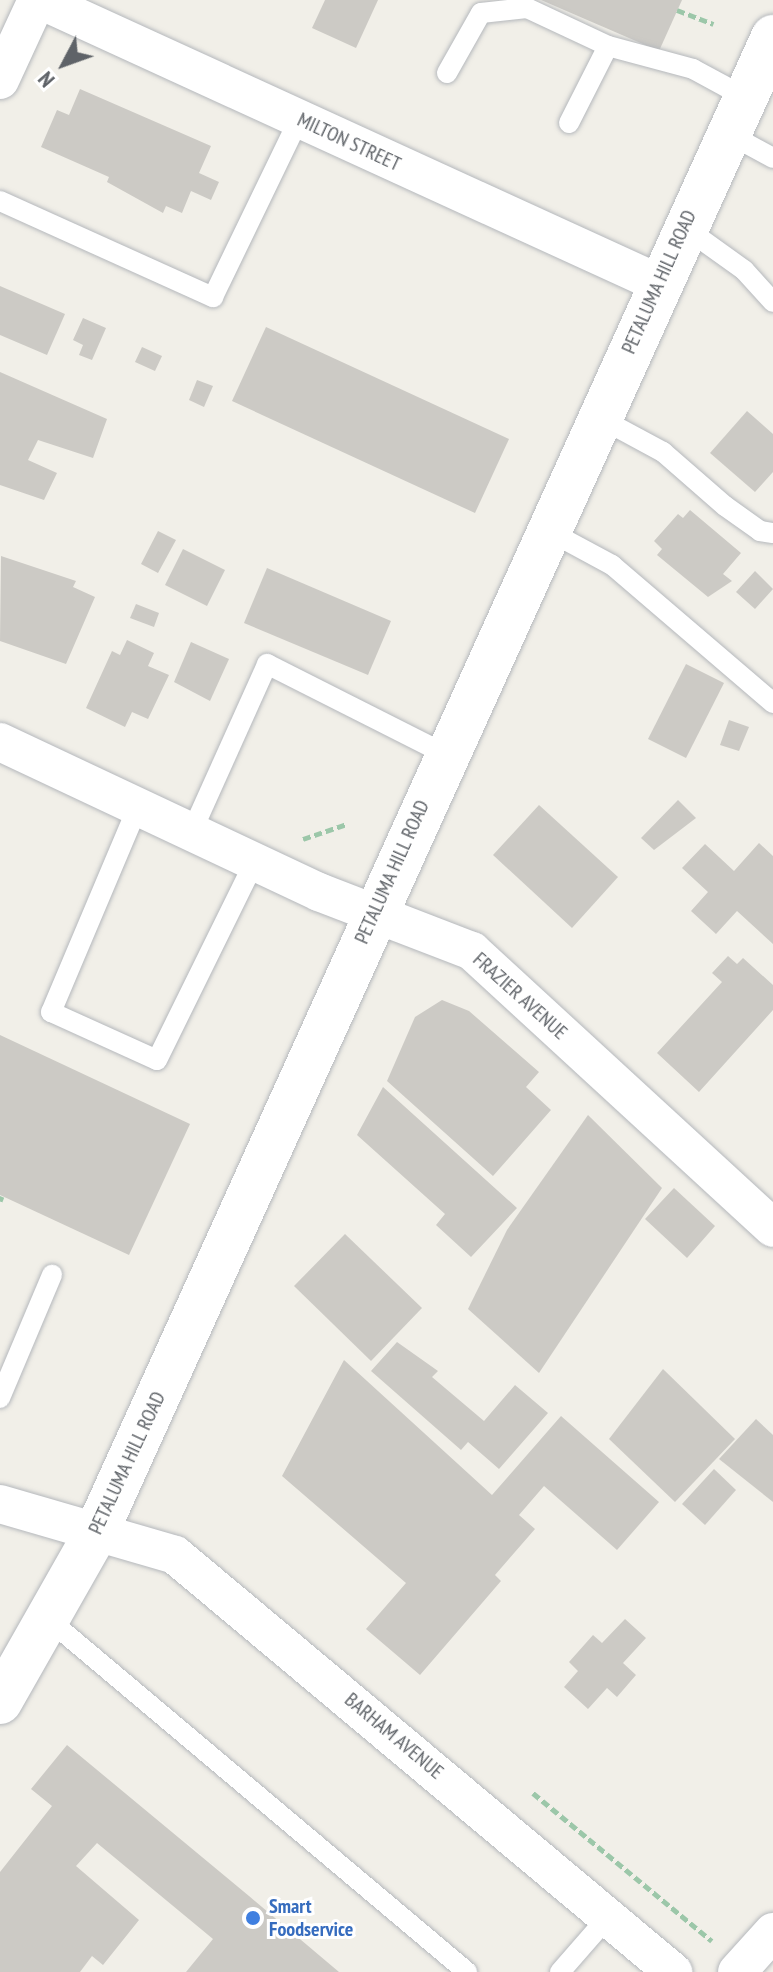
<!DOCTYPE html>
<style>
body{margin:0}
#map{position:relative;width:773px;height:1972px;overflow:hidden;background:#f1efe8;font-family:"PT Sans Narrow",sans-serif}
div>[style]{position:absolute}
.building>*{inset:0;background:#cccac5}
.path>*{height:5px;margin-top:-2.5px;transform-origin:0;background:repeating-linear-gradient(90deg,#9cc7a9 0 8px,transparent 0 12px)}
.roads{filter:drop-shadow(0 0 2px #b5b8bc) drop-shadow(0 0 2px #b5b8bc)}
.service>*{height:20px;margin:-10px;padding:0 10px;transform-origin:10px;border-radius:10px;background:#fff}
.minor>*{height:38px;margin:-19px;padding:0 19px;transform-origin:19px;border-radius:19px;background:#fff}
.secondary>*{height:44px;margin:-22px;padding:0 22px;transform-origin:22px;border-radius:22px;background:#fff}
.dots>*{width:22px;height:22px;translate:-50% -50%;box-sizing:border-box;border:4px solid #fff;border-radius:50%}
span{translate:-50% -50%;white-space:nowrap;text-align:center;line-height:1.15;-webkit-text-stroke:6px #fff;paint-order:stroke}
.street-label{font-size:20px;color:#5f6368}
.shop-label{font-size:20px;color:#366cbe;font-weight:700}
.left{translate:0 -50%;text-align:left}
.north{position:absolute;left:24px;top:24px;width:80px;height:80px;-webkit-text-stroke:6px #fff;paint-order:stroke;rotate:229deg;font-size:22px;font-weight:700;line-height:32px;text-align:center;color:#5f6368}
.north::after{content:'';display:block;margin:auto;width:28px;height:36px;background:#5f6368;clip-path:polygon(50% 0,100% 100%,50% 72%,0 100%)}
</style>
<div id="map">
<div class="building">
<div style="clip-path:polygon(325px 0,378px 0,356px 48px,312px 28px)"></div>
<div style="clip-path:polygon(541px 0,682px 0,659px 51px)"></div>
<div style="clip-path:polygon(80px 89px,211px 146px,199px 173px,219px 182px,211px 200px,191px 191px,182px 213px,166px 206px,163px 213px,107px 182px,109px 177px,41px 147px,57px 110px,69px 115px)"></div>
<div style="clip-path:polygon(0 286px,65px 314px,47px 355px,0 335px)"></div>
<div style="clip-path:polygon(83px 318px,106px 328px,92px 360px,79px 355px,83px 345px,73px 340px)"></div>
<div style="clip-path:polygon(266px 327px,509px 439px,475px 513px,232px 401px)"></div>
<div style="clip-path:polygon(142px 347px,162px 356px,155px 371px,135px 362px)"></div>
<div style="clip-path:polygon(0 372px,107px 419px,93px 458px,38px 440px,28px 460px,57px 473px,44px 500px,0 485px)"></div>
<div style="clip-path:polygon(197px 380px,213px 386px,204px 407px,189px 400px)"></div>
<div style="clip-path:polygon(747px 411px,773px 434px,773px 472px,755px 492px,710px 453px)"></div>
<div style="clip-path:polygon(690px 510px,741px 553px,723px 574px,732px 581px,708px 597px,657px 555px,662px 549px,654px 541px,678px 514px,683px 518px)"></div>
<div style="clip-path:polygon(158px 531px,176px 540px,158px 573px,141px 564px)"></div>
<div style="clip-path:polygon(183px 549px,225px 570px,207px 606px,165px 585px)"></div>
<div style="clip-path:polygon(1px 556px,76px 581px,73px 587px,95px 597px,66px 664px,0 641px)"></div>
<div style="clip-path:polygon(267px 568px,391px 621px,368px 675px,244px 623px)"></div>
<div style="clip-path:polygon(755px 571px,773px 589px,755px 609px,736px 592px)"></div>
<div style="clip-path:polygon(136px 604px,159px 613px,154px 627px,130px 618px)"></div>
<div style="clip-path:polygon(127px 640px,154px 653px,148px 666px,169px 675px,148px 719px,132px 712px,125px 727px,86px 708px,112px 651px,120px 655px)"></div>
<div style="clip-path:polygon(191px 642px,229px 659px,210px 701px,174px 682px)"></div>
<div style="clip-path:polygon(686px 664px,724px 683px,686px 758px,648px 739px)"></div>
<div style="clip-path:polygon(729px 720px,749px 727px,739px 751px,720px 745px)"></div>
<div style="clip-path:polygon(678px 800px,696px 818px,654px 850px,641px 838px)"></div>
<div style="clip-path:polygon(539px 805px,618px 877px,572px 928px,493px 855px)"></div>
<div style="clip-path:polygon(759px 843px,773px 856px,773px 944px,737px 911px,716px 934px,691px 911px,708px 892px,682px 868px,705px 844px,734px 871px)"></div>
<div style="clip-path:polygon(728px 956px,737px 964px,743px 958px,773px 985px,773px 1010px,699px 1092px,657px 1053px,722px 982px,712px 973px)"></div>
<div style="clip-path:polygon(442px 1000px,469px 1011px,539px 1072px,526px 1087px,551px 1110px,493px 1176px,387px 1081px,415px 1017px)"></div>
<div style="clip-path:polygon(0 1035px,190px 1124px,129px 1255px,0 1195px)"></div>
<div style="clip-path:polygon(383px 1087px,517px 1208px,471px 1257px,436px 1225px,445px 1214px,357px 1135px)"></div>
<div style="clip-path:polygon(588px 1115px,662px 1188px,539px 1373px,468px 1309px,507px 1230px)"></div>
<div style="clip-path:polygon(674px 1188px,715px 1226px,687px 1258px,645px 1219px)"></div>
<div style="clip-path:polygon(345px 1234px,422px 1308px,371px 1361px,294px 1286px)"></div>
<div style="clip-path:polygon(397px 1342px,438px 1371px,432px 1377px,484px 1421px,515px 1385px,548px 1413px,499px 1469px,468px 1442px,461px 1450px,371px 1371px)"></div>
<div style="clip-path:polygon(344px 1360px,492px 1495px,561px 1416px,659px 1502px,617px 1550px,544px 1486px,519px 1515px,535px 1529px,495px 1575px,501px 1581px,420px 1675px,366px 1629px,406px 1583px,282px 1476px)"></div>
<div style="clip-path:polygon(663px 1369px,735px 1439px,675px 1502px,609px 1439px)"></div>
<div style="clip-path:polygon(756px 1419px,773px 1435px,773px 1502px,719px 1459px)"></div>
<div style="clip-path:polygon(714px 1469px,736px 1490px,705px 1525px,682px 1504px)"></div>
<div style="clip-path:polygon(625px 1619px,646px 1638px,623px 1663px,636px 1675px,617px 1697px,607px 1688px,588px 1709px,564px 1687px,578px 1671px,569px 1662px,593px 1635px,602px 1643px)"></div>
<div style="clip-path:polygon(67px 1745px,249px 1896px,339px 1972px,186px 1972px,213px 1939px,97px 1843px,76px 1866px,139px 1920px,103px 1965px,92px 1956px,80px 1972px,0 1972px,0 1872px,52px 1806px,31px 1789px)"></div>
</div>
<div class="path">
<div style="left:677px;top:10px;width:39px;rotate:21deg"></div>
<div style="left:303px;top:839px;width:46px;rotate:-18.8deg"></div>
<div style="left:0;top:1201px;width:5px;rotate:-68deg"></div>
<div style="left:533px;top:1793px;width:232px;rotate:39.6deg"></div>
</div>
<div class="roads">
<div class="service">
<div style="left:447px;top:73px;width:69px;rotate:-60.5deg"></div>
<div style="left:481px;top:13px;width:46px;rotate:-6.2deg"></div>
<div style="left:527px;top:8px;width:89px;rotate:25.1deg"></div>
<div style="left:608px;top:46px;width:88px;rotate:15.1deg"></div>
<div style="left:693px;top:69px;width:57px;rotate:28.4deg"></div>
<div style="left:569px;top:123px;width:86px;rotate:-63.1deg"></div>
<div style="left:727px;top:133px;width:52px;rotate:28.5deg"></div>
<div style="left:0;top:201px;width:234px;rotate:24.3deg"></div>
<div style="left:213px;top:297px;width:198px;rotate:-64.2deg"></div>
<div style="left:684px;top:227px;width:74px;rotate:35.6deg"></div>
<div style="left:744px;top:270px;width:43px;rotate:47.8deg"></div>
<div style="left:598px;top:417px;width:74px;rotate:28.3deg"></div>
<div style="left:663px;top:452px;width:82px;rotate:41.1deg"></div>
<div style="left:725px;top:506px;width:43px;rotate:35.5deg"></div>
<div style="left:760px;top:531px;width:13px;rotate:9deg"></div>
<div style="left:547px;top:530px;width:74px;rotate:28.3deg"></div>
<div style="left:612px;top:565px;width:212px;rotate:40.6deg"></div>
<div style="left:139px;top:804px;width:226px;rotate:112.9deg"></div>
<div style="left:51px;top:1012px;width:116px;rotate:24.4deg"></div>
<div style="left:157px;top:1060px;width:222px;rotate:-63.8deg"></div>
<div style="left:193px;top:829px;width:181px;rotate:-65.8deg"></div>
<div style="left:267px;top:664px;width:199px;rotate:26.8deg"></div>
<div style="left:0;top:1398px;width:134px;rotate:-67.1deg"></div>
<div style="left:48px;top:1619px;width:548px;rotate:40.11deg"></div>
<div style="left:560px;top:1972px;width:73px;rotate:-48.9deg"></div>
</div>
<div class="minor">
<div style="left:40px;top:0;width:680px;rotate:24.6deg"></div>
<div style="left:0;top:80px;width:88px;rotate:-65.2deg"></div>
<div style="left:0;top:742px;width:353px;rotate:25.2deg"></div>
<div style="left:319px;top:892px;width:164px;rotate:21.1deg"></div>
<div style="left:472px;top:951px;width:409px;rotate:42.6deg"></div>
<div style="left:0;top:1504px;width:182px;rotate:16.2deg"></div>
<div style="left:175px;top:1555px;width:650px;rotate:39.94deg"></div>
<div style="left:737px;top:1972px;width:54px;rotate:-48deg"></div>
</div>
<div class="secondary">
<div style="left:0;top:1702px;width:197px;rotate:-60.4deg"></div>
<div style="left:97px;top:1531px;width:1640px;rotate:-65.65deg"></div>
</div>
</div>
<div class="dots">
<div style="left:253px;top:1918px;background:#3f7fe0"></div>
</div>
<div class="street-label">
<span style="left:349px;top:142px;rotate:25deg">MILTON STREET</span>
<span style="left:659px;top:282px;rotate:-66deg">PETALUMA HILL ROAD</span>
<span style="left:392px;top:872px;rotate:-66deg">PETALUMA HILL ROAD</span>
<span style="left:520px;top:996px;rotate:42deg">FRAZIER AVENUE</span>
<span style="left:127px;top:1463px;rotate:-65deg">PETALUMA HILL ROAD</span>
<span style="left:394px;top:1736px;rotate:40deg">BARHAM AVENUE</span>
</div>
<div class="shop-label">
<span class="left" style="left:269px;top:1918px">Smart<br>Foodservice</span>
</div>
<div class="north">N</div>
</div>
